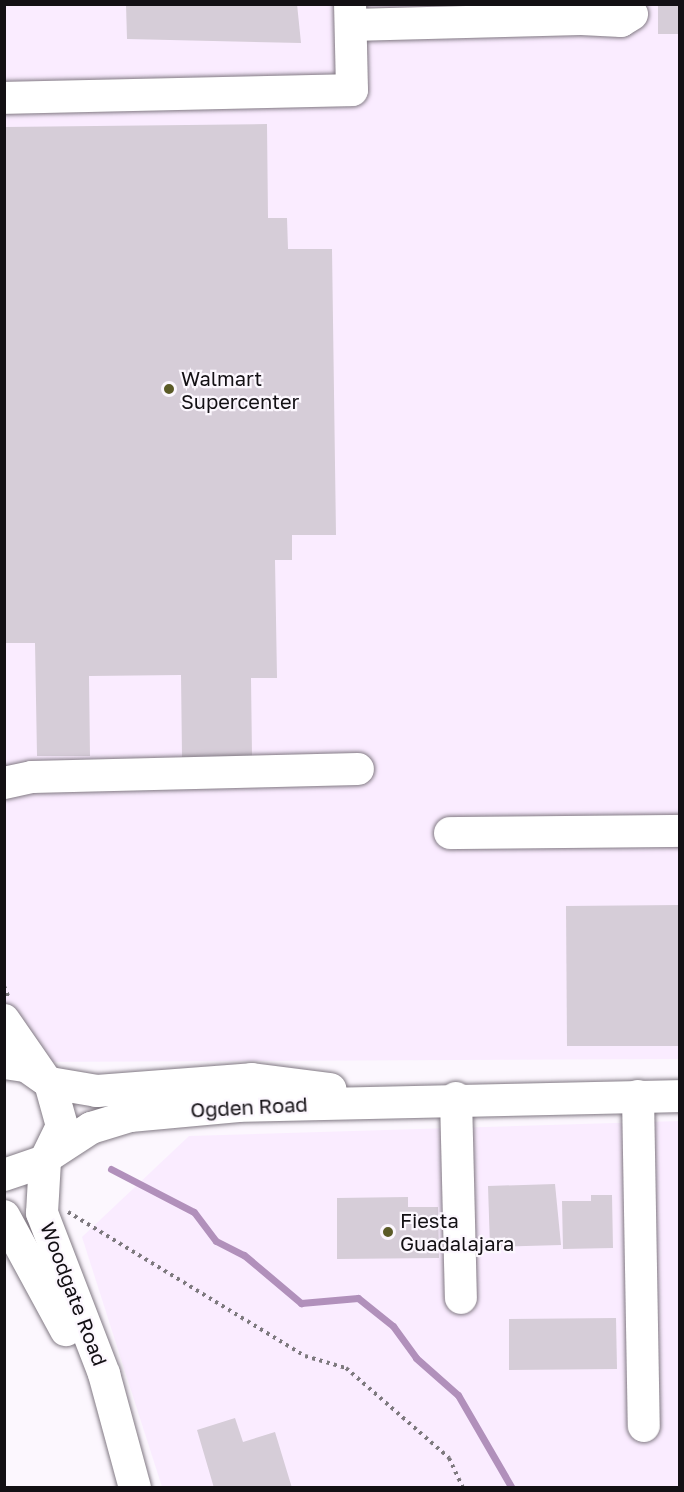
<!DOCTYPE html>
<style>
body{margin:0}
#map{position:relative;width:684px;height:1492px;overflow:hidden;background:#fcf7fe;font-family:"Golos Text",sans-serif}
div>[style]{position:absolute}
.built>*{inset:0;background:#faecff}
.stream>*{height:7px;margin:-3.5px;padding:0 3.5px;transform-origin:3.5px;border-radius:3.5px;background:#b190bb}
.building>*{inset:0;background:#d6cdd8}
.path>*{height:4px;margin-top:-2px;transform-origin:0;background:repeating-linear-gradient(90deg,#7d797e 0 3px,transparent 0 7.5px)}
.roads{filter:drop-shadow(0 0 2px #817983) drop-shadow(0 0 2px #817983)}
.minor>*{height:32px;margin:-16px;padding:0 16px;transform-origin:16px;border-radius:16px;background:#fff}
.dots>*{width:16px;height:16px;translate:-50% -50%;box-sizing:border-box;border:3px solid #fcf7fe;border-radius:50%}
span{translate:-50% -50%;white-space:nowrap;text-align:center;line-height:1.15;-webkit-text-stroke:4.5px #fcf7fe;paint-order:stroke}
.poi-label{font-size:20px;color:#131014}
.left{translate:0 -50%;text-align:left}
.street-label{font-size:20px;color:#131014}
.frame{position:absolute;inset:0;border:6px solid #131014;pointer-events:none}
</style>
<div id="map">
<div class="built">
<div style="clip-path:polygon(4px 5px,679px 5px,679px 1059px,16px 1062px,4px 1024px)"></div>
<div style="clip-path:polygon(679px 1121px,679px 1487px,162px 1487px,82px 1237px,189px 1136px)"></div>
</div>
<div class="stream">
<div style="left:111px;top:1169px;width:93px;rotate:27.4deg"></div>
<div style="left:194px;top:1212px;width:36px;rotate:53deg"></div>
<div style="left:216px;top:1241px;width:31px;rotate:27deg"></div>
<div style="left:244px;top:1255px;width:75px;rotate:40.1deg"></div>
<div style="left:301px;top:1303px;width:57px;rotate:-5deg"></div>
<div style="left:358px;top:1298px;width:45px;rotate:38.7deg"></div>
<div style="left:393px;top:1326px;width:39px;rotate:54deg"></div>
<div style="left:416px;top:1358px;width:56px;rotate:41.4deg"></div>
<div style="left:458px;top:1395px;width:108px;rotate:59.9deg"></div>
</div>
<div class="building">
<div style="clip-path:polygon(126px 4px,297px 4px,301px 43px,127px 39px)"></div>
<div style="clip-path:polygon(658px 5px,680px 5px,680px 34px,658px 34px)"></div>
<div style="clip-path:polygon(267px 124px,268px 218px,287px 218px,288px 249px,332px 249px,336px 535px,292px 535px,292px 560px,275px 560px,277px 678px,251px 678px,252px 756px,182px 757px,181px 675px,89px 676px,90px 756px,37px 756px,35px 643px,4px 643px,4px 127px)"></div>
<div style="clip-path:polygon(680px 905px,680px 1046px,567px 1046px,566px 906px)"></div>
<div style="clip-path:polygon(555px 1184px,561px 1245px,490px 1247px,488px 1186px)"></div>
<div style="clip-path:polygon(591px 1195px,612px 1195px,613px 1248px,563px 1249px,562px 1201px,591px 1201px)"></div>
<div style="clip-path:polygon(408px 1197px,408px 1207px,438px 1207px,439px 1258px,337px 1259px,337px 1198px)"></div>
<div style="clip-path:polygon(616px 1318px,617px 1369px,509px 1370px,509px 1319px)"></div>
<div style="clip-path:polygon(235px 1418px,243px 1442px,275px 1432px,292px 1488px,214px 1488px,197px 1430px)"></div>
</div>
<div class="path">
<div style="left:4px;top:986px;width:11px;rotate:68deg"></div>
<div style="left:68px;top:1212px;width:277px;rotate:31.3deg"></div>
<div style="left:305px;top:1356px;width:43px;rotate:16.3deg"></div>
<div style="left:346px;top:1368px;width:137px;rotate:41.1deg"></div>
<div style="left:449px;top:1458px;width:33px;rotate:65deg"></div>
</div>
<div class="roads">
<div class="minor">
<div style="left:581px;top:19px;width:40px;rotate:2.9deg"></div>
<div style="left:621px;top:21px;width:13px;rotate:-32deg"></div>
<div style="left:351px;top:25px;width:230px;rotate:-1.5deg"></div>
<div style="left:581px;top:19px;width:15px;rotate:-94deg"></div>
<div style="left:4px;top:98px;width:348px;rotate:-1.3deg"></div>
<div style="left:352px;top:90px;width:86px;rotate:-91.3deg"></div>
<div style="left:4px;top:783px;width:29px;rotate:-12deg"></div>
<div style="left:32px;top:777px;width:326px;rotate:-1.4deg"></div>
<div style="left:450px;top:833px;width:230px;rotate:-0.5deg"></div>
<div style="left:4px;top:1020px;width:67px;rotate:55.4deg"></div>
<div style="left:4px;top:1063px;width:22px;rotate:8deg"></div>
<div style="left:26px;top:1066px;width:29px;rotate:35deg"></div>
<div style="left:50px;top:1083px;width:45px;rotate:74.4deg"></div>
<div style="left:62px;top:1126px;width:39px;rotate:116deg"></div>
<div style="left:45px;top:1161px;width:43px;rotate:161.1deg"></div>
<div style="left:50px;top:1083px;width:48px;rotate:9.7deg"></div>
<div style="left:97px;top:1091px;width:155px;rotate:-4.4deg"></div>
<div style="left:252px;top:1079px;width:79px;rotate:7.3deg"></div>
<div style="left:638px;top:1096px;width:330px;rotate:89deg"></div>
<div style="left:456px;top:1098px;width:200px;rotate:88.6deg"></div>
<div style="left:51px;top:1154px;width:48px;rotate:-33deg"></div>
<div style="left:91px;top:1128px;width:41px;rotate:-17.1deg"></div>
<div style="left:130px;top:1116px;width:109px;rotate:-5.2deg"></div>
<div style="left:239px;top:1106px;width:441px;rotate:-1.3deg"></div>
<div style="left:45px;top:1161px;width:52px;rotate:93.3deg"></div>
<div style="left:42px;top:1213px;width:173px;rotate:68.9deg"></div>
<div style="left:104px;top:1374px;width:118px;rotate:74.8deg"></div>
<div style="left:4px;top:1216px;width:130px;rotate:61.5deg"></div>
</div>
</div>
<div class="dots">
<div style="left:169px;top:389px;background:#5b5b27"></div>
<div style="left:388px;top:1232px;background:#5b5b27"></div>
</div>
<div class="poi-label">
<span class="left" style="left:181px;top:390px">Walmart<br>Supercenter</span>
<span class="left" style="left:400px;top:1232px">Fiesta<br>Guadalajara</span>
</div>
<div class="street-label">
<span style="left:249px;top:1107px;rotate:-3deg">Ogden Road</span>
<span style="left:74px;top:1294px;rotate:69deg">Woodgate Road</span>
</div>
<div class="frame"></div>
</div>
